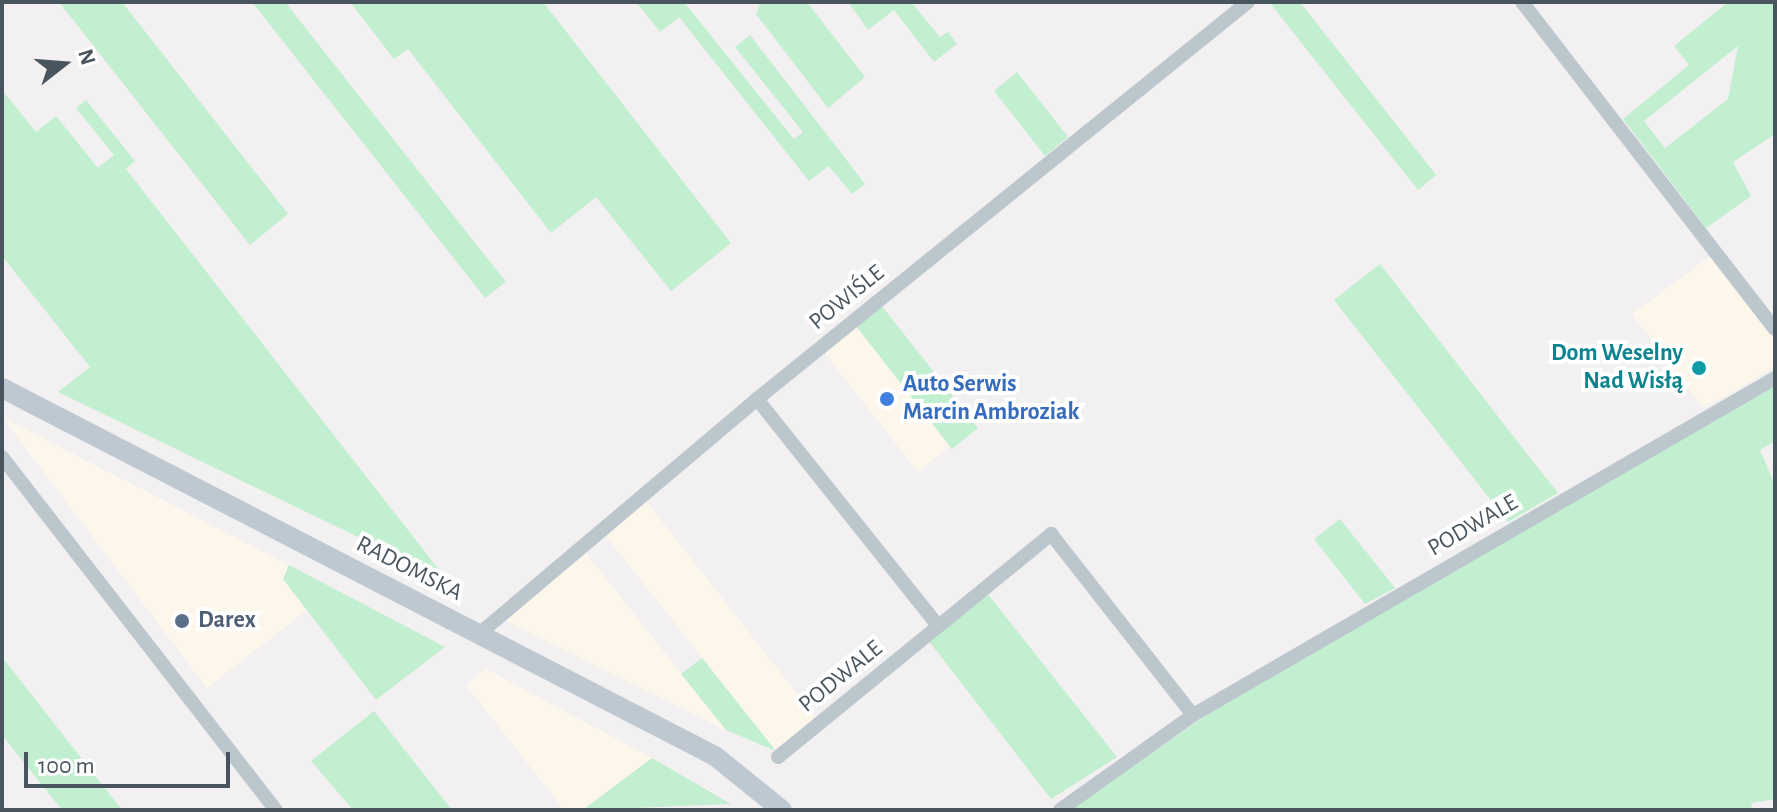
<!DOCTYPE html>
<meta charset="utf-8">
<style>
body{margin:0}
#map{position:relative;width:1777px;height:812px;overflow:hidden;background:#f3f0f1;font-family:"Alegreya Sans",sans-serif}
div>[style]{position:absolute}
.commercial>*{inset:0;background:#fcf6eb}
.green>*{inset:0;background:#c1efcf}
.street>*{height:14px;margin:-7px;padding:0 7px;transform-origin:7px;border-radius:7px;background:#bcc6cd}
.secondary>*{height:20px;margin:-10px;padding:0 10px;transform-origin:10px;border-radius:10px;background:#bdc8d1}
.dots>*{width:22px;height:22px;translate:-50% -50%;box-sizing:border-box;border:4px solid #fff;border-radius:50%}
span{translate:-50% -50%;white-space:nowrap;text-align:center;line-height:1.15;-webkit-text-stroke:8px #fff;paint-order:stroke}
.street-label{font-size:24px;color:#49555e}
.culture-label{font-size:24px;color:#0d838f;font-weight:700}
.right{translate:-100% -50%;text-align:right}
.shop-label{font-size:24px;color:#366cbe;font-weight:700}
.left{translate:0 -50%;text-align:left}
.service-label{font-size:24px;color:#4e5e75;font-weight:700}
.frame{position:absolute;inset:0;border:4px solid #49555e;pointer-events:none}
.north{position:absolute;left:24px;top:24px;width:80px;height:80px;-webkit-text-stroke:6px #fff;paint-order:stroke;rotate:73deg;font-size:22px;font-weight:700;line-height:32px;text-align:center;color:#49555e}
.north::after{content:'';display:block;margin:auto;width:28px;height:36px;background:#49555e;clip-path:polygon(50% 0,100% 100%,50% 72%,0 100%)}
.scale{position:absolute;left:24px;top:752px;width:206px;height:36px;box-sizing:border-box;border:4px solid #49555e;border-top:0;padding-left:10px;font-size:24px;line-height:28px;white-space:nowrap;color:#49555e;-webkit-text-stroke:6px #fff;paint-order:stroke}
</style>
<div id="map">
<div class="commercial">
<div style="clip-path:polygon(1713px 254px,1775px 340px,1775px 367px,1704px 408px,1632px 314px)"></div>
<div style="clip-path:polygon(856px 326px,950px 446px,918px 472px,824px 352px)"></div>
<div style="clip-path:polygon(2px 417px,289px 565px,283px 579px,307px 610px,207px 688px)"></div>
<div style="clip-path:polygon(646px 501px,817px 719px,776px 751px,605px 535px)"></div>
<div style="clip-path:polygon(585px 552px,726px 730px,505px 620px)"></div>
<div style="clip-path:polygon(486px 669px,652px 758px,582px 810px,564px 810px,466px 685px)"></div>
</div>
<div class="green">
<div style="clip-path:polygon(59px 2px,122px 2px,288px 214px,250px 245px)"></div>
<div style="clip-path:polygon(252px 2px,285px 2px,506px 282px,485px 298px)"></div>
<div style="clip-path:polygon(350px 2px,543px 2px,731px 243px,671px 291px,596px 197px,551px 233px,408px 49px,394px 59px)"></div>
<div style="clip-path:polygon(636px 2px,684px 2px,794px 139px,803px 132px,735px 47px,750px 35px,865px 184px,852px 194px,829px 166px,809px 181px,679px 17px,660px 32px)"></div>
<div style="clip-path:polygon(761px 2px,807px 2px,865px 77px,828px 108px,756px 14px)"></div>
<div style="clip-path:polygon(848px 2px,911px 2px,940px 37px,948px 32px,957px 44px,934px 62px,894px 10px,868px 30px)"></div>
<div style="clip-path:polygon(1269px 2px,1300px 2px,1436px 175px,1418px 190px)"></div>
<div style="clip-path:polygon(evenodd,1728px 2px,1775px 2px,1775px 134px,1733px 162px,1751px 196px,1706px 228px,1623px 119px,1689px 65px,1674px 46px,1728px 2px,1738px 46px,1728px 99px,1665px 148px,1644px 121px,1738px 46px)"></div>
<div style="clip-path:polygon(1017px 72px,1068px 137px,1045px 156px,994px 91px)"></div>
<div style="clip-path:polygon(2px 90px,36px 132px,56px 116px,98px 168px,114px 155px,76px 108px,86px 100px,135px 161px,126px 169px,447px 580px,58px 392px,90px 367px,2px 256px)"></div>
<div style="clip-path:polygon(1380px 264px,1517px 441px,1558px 493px,1508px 522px,1334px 300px)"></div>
<div style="clip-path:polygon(881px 305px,978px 428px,952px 449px,856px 326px)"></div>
<div style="clip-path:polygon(1775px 385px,1775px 441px,1760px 450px,1775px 485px,1775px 799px,1752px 803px,1751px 810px,1070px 810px,1211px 712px)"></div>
<div style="clip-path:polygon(1340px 519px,1395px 588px,1365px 604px,1314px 539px)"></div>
<div style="clip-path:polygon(289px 565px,445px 647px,376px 700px,283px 579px)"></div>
<div style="clip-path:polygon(986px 592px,1117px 757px,1051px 799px,928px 640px)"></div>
<div style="clip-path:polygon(2px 657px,122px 810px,62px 810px,2px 735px)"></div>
<div style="clip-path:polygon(702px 658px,776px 751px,726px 730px,681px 674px)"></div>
<div style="clip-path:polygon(374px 711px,452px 810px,353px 810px,311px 761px)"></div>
<div style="clip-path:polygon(652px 758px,731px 804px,583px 810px)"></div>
</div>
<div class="street">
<div style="left:1522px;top:2px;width:413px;rotate:52.3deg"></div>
<div style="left:757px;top:399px;width:290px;rotate:51.4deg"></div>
<div style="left:2px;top:457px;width:447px;rotate:52.2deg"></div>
<div style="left:479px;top:634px;width:364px;rotate:-40.2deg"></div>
<div style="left:757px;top:399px;width:631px;rotate:-38.96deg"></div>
<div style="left:778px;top:757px;width:353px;rotate:-39.2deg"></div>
<div style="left:1051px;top:534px;width:230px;rotate:51.9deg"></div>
<div style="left:1060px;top:810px;width:163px;rotate:-35.5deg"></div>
<div style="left:1193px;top:715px;width:673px;rotate:-30.07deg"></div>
</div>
<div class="secondary">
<div style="left:2px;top:388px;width:802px;rotate:27.3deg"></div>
<div style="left:715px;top:756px;width:86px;rotate:38.9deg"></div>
</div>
<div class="dots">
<div style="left:1699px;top:368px;background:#0f9aa8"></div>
<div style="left:887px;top:399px;background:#3f7fe0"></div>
<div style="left:182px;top:621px;background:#5c6f8a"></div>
</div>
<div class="street-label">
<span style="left:847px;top:298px;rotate:-39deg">POWIŚLE</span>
<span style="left:1473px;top:526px;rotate:-30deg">PODWALE</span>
<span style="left:409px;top:569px;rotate:27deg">RADOMSKA</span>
<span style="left:841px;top:677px;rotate:-39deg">PODWALE</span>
</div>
<div class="culture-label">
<span class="right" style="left:1683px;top:368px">Dom Weselny<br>Nad Wisłą</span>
</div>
<div class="shop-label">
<span class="left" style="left:903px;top:399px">Auto Serwis<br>Marcin Ambroziak</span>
</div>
<div class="service-label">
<span class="left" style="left:198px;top:621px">Darex</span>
</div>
<div class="frame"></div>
<div class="north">N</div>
<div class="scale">100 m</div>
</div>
